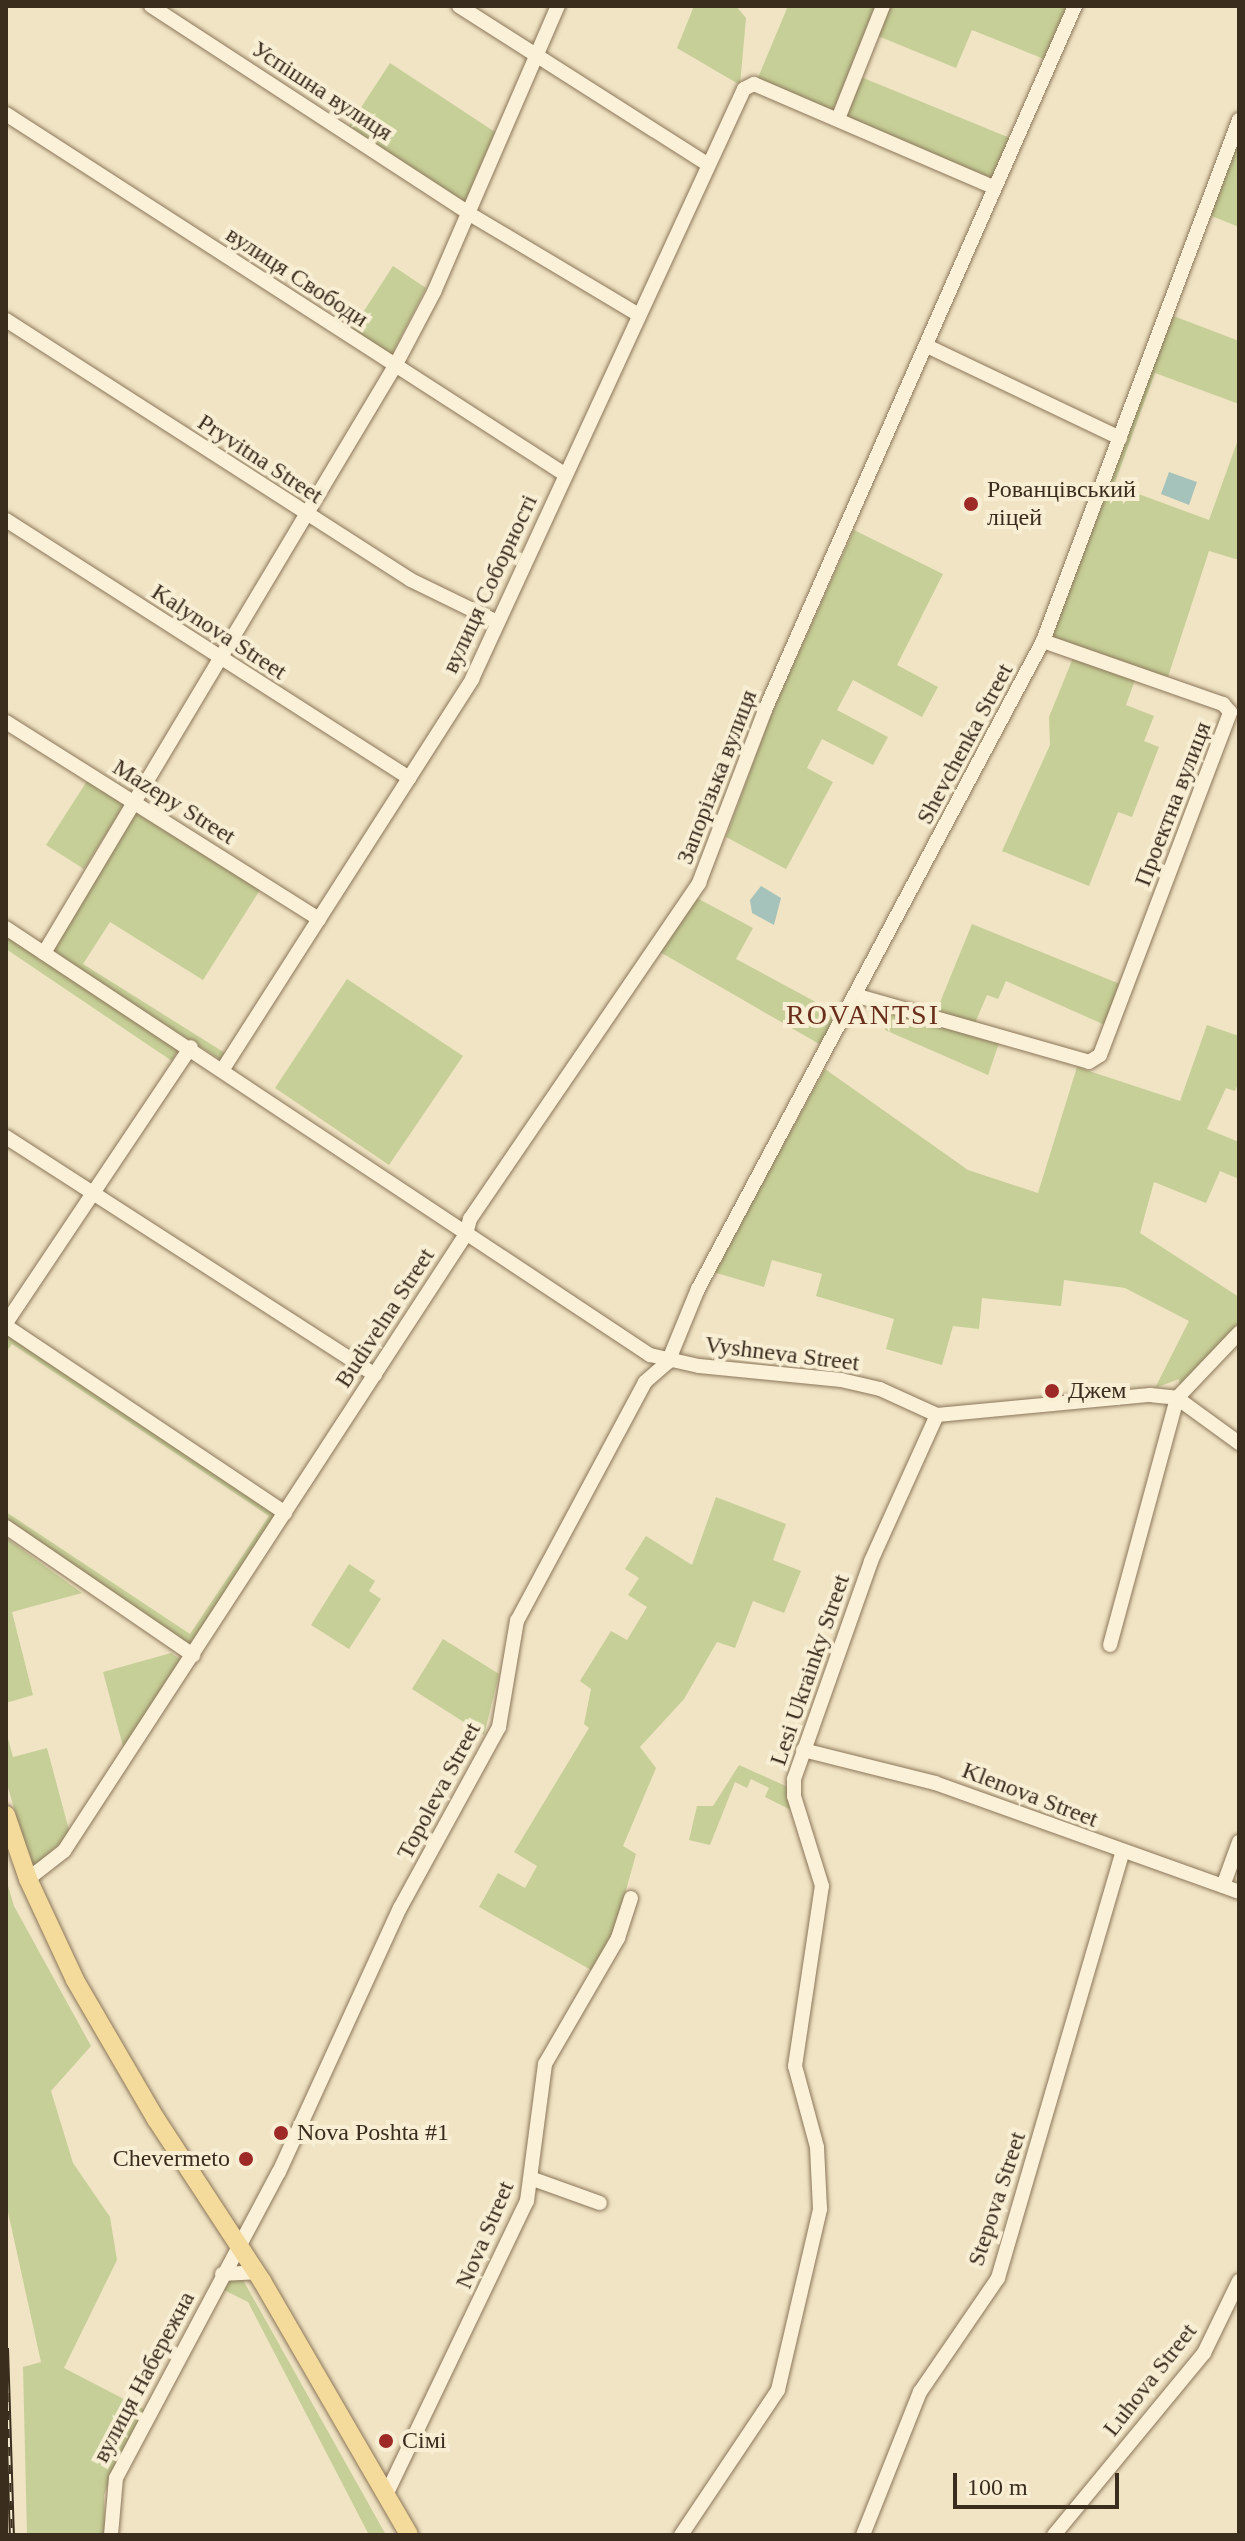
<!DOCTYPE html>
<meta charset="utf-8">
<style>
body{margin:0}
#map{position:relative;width:1245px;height:2541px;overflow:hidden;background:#f0e4c4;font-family:Georgia,serif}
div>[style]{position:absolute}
.green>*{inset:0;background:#c6cf97}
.water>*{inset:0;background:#a6c3bb}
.roads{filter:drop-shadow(0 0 2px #8b765a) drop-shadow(0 0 2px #8b765a)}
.minor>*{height:14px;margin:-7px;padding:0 7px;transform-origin:7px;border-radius:7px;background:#faf1d8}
.major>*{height:18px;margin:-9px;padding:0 9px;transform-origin:9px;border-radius:9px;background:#f4db9b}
.rail>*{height:6px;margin-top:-3px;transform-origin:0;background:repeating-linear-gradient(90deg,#f7eed4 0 9px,#3b2d1e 0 18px);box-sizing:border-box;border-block:2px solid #3b2d1e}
.dots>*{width:22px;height:22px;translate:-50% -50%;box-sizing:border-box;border:4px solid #f7eed4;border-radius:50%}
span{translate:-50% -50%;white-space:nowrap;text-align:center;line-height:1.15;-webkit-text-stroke:8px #f7eed4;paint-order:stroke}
.street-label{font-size:24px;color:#3b2d1e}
.poi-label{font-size:24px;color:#3b2d1e}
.left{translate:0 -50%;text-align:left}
.right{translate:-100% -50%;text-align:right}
.quarter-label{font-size:28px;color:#692f1c;letter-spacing:2px}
.frame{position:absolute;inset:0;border:8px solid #3b2d1e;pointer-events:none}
.scale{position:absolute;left:953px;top:2473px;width:166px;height:36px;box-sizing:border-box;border:4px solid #3b2d1e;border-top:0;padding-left:10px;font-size:24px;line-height:28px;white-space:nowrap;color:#3b2d1e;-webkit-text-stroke:6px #f7eed4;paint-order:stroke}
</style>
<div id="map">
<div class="green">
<div style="clip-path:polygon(694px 6px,736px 6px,746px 18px,740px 85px,677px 48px)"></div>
<div style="clip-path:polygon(788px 6px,877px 6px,833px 111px,757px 80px)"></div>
<div style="clip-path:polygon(889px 6px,1058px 6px,1066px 9px,1044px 59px,972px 30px,956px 68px,878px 36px)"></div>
<div style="clip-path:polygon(390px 63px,495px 132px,465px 202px,349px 126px)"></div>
<div style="clip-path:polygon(861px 77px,1010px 138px,991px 181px,845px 116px)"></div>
<div style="clip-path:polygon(1239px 135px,1239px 227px,1209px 215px)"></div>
<div style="clip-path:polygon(393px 266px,426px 288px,391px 356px,351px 331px)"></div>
<div style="clip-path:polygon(1171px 315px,1239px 341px,1239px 404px,1155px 373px,1114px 485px,1209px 520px,1239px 437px,1239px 560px,1209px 551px,1167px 680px,1051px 637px)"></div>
<div style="clip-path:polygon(854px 530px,943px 574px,897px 665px,938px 687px,922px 717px,853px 680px,837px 710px,888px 737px,873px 765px,822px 739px,807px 768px,833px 782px,786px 869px,726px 837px,772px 712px)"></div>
<div style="clip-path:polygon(1073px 658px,1135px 680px,1126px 705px,1154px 716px,1144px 741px,1159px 747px,1132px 817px,1118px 812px,1089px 886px,1002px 851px,1050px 745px,1049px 717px)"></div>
<div style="clip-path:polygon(87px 781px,124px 805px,84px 869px,46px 845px)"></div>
<div style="clip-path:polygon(133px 811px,260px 890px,203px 980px,110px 922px,83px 964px,225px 1053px,221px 1060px,51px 952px)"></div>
<div style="clip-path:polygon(697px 898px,753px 928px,736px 959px,838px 1014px,821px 1045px,660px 952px)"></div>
<div style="clip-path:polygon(972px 924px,1120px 984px,1105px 1025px,1006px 981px,998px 999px,987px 995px,975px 1023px,936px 1012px)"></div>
<div style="clip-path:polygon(6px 935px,179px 1049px,172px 1061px,6px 949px)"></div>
<div style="clip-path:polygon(347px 979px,463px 1056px,389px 1165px,275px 1088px)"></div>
<div style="clip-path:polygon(891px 1012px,999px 1043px,988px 1075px,885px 1030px)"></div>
<div style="clip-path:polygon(1207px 1025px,1239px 1036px,1239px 1082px,1235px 1091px,1226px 1088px,1207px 1129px,1239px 1142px,1239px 1179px,1220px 1171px,1206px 1203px,1154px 1182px,1140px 1233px,1239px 1297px,1239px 1323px,1180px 1385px,1179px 1379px,1155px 1388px,1189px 1321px,1125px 1288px,1064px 1280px,1061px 1306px,982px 1298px,979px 1329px,953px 1326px,942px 1365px,886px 1349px,894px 1319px,816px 1296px,822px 1274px,772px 1260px,764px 1287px,713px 1272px,825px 1069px,968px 1170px,1038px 1193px,1077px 1067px,1180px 1101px)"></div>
<div style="clip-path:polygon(6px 1331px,279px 1514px,192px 1647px,6px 1521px,6px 1512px,190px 1634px,269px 1516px,12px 1344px,6px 1352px)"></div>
<div style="clip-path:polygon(716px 1497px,786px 1524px,773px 1560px,801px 1571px,784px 1613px,753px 1601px,735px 1648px,717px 1642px,684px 1699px,640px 1747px,656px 1768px,623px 1846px,636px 1854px,613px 1937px,593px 1971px,479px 1907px,498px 1873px,525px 1888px,537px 1866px,514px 1852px,589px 1728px,584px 1724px,591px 1689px,580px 1681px,611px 1631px,627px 1640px,647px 1607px,628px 1595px,639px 1578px,625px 1569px,646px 1536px,692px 1565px)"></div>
<div style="clip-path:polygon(6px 1538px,82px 1593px,12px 1612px,33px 1695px,6px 1703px)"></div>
<div style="clip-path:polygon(349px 1564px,375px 1581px,369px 1591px,381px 1599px,349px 1649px,311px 1625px)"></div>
<div style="clip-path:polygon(443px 1639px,499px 1674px,484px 1735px,412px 1689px)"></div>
<div style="clip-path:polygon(171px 1653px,183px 1661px,124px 1750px,103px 1672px)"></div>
<div style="clip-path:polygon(6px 1731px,13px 1757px,47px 1748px,70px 1834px,32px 1869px,6px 1781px)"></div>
<div style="clip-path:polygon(739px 1765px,788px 1787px,793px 1811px,765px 1797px,769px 1788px,751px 1779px,747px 1788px,735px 1782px,710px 1845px,689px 1840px,697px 1806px,713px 1806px)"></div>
<div style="clip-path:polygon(6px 1879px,14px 1906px,91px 2046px,51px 2091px,73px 2163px,110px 2217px,117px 2260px,64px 2368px,147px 2411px,111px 2476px,104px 2495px,105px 2535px,27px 2535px,23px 2367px,41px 2362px,6px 2203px)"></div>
<div style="clip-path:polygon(230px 2278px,243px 2280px,386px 2535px,369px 2535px,248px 2302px,220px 2288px)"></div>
</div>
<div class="water">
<div style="clip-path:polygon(1169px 472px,1197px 482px,1189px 505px,1161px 494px)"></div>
<div style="clip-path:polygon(761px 886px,781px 898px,774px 925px,752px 913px,750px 900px)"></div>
</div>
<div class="roads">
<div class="minor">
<div style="left:151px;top:6px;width:379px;rotate:33.1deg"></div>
<div style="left:468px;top:213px;width:199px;rotate:30.8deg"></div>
<div style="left:459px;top:6px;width:294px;rotate:32.5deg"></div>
<div style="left:6px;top:114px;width:666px;rotate:32.81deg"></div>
<div style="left:838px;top:119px;width:122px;rotate:-68.3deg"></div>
<div style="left:6px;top:320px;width:481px;rotate:32.7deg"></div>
<div style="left:411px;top:580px;width:96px;rotate:26deg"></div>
<div style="left:927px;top:346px;width:214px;rotate:25.5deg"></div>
<div style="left:6px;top:520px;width:479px;rotate:32.6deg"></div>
<div style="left:6px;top:722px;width:370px;rotate:32.2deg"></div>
<div style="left:6px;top:928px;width:773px;rotate:33.55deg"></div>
<div style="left:650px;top:1355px;width:50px;rotate:12.7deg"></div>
<div style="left:699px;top:1366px;width:143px;rotate:5.6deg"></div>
<div style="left:841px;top:1380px;width:40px;rotate:13deg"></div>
<div style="left:880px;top:1389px;width:63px;rotate:24.5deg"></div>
<div style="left:937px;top:1415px;width:214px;rotate:-5.4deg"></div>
<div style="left:1150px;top:1395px;width:27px;rotate:6deg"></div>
<div style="left:1177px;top:1398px;width:77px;rotate:36deg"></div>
<div style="left:44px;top:953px;width:684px;rotate:-59.12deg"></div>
<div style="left:395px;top:366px;width:84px;rotate:-62.2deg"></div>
<div style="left:434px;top:292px;width:312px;rotate:-66.6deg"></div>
<div style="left:858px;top:996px;width:240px;rotate:15.9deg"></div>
<div style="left:1089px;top:1062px;width:13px;rotate:-32deg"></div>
<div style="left:1100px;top:1055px;width:367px;rotate:-69.2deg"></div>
<div style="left:1230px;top:712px;width:11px;rotate:-131deg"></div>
<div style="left:1223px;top:704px;width:191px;rotate:-160.7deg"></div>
<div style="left:223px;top:1069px;width:463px;rotate:-57.4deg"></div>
<div style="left:472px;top:679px;width:650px;rotate:-65.25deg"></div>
<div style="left:744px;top:89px;width:11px;rotate:-27deg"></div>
<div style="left:754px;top:84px;width:262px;rotate:23.3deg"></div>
<div style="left:6px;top:1137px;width:439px;rotate:32.8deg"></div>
<div style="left:6px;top:1323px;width:332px;rotate:-56.2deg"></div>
<div style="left:6px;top:1326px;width:336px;rotate:33.8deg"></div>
<div style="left:6px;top:1527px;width:227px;rotate:34.4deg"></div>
<div style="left:1110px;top:1645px;width:256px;rotate:-74.8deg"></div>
<div style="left:1177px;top:1398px;width:90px;rotate:-46.4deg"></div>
<div style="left:803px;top:1750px;width:136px;rotate:14deg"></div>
<div style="left:935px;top:1783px;width:323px;rotate:19.7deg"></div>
<div style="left:28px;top:1879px;width:46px;rotate:-37.9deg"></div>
<div style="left:64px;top:1851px;width:736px;rotate:-56.91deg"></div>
<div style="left:466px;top:1234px;width:16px;rotate:-75deg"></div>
<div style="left:470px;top:1219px;width:407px;rotate:-55.7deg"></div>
<div style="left:699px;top:883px;width:185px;rotate:-69.1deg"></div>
<div style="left:765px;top:710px;width:769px;rotate:-66.23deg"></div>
<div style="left:1223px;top:1886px;width:47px;rotate:-70deg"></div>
<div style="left:533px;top:2179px;width:71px;rotate:19.7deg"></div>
<div style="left:222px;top:2274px;width:33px;rotate:-3deg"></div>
<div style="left:386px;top:2495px;width:326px;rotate:-64.4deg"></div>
<div style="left:527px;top:2201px;width:138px;rotate:-82.5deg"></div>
<div style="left:545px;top:2064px;width:146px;rotate:-59.9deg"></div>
<div style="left:618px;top:1938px;width:42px;rotate:-72deg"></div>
<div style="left:111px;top:2535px;width:57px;rotate:-85deg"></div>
<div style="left:116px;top:2478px;width:347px;rotate:-62deg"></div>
<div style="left:279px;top:2172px;width:290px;rotate:-65.4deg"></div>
<div style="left:400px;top:1908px;width:206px;rotate:-61.3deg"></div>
<div style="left:499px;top:1727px;width:108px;rotate:-80.4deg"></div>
<div style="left:517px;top:1621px;width:271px;rotate:-61.8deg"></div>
<div style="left:645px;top:1382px;width:30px;rotate:-41deg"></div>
<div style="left:668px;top:1362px;width:79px;rotate:-67.7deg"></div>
<div style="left:698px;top:1289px;width:734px;rotate:-61.97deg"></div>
<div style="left:1043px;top:641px;width:557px;rotate:-69.38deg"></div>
<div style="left:681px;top:2535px;width:174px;rotate:-56.2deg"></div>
<div style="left:778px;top:2390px;width:186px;rotate:-76.9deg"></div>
<div style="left:820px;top:2209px;width:62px;rotate:-92.8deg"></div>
<div style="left:817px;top:2147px;width:84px;rotate:-105.2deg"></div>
<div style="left:795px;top:2066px;width:182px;rotate:-81.5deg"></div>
<div style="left:822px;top:1886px;width:94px;rotate:-107.3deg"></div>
<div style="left:794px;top:1796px;width:17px;rotate:-90deg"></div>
<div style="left:794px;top:1779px;width:231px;rotate:-70.5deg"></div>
<div style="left:871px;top:1561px;width:160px;rotate:-65.7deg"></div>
<div style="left:863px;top:2535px;width:154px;rotate:-68.3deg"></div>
<div style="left:920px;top:2392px;width:138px;rotate:-55.6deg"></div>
<div style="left:998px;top:2278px;width:442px;rotate:-73.7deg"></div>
<div style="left:1054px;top:2535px;width:236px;rotate:-50.5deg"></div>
<div style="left:1204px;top:2353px;width:80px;rotate:-64.1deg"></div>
</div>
<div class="major">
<div style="left:6px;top:1815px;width:68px;rotate:71deg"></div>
<div style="left:28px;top:1879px;width:111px;rotate:65deg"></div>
<div style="left:75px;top:1980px;width:161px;rotate:59.8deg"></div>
<div style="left:156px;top:2119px;width:194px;rotate:56.8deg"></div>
<div style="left:262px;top:2281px;width:293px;rotate:59.9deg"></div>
</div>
</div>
<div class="rail">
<div style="left:6px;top:2348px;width:187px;rotate:88.2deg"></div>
</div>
<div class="dots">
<div style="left:971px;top:504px;background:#9d2a27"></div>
<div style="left:1052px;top:1391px;background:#9d2a27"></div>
<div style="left:281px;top:2133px;background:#9d2a27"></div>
<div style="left:246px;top:2159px;background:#9d2a27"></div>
<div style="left:386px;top:2441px;background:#9d2a27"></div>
</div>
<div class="street-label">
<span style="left:322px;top:91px;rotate:33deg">Успішна вулиця</span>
<span style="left:297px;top:277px;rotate:33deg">вулиця Свободи</span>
<span style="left:260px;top:459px;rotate:33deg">Pryvitna Street</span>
<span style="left:490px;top:584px;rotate:-65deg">вулиця Соборності</span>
<span style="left:219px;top:632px;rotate:33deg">Kalynova Street</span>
<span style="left:965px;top:744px;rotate:-62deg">Shevchenka Street</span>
<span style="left:717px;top:777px;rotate:-69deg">Запорізька вулиця</span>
<span style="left:174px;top:802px;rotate:32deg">Mazepy Street</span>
<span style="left:1173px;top:804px;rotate:-69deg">Проектна вулиця</span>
<span style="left:385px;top:1318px;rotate:-57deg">Budivelna Street</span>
<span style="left:782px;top:1354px;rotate:7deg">Vyshneva Street</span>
<span style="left:810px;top:1670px;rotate:-71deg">Lesi Ukrainky Street</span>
<span style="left:439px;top:1791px;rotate:-62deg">Topoleva Street</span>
<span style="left:1030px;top:1795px;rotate:21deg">Klenova Street</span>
<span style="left:997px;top:2199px;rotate:-72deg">Stepova Street</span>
<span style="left:485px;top:2235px;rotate:-67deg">Nova Street</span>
<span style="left:144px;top:2377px;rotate:-62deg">вулиця Набережна</span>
<span style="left:1150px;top:2380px;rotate:-52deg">Luhova Street</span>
</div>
<div class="poi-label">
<span class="left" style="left:987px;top:504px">Рованцівський<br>ліцей</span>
<span class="left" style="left:1068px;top:1391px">Джем</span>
<span class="left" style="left:297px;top:2133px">Nova Poshta #1</span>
<span class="right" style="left:230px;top:2159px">Chevermeto</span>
<span class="left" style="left:402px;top:2441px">Сімі</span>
</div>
<div class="quarter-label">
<span style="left:863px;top:1015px">ROVANTSI</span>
</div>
<div class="frame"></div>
<div class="scale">100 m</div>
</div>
